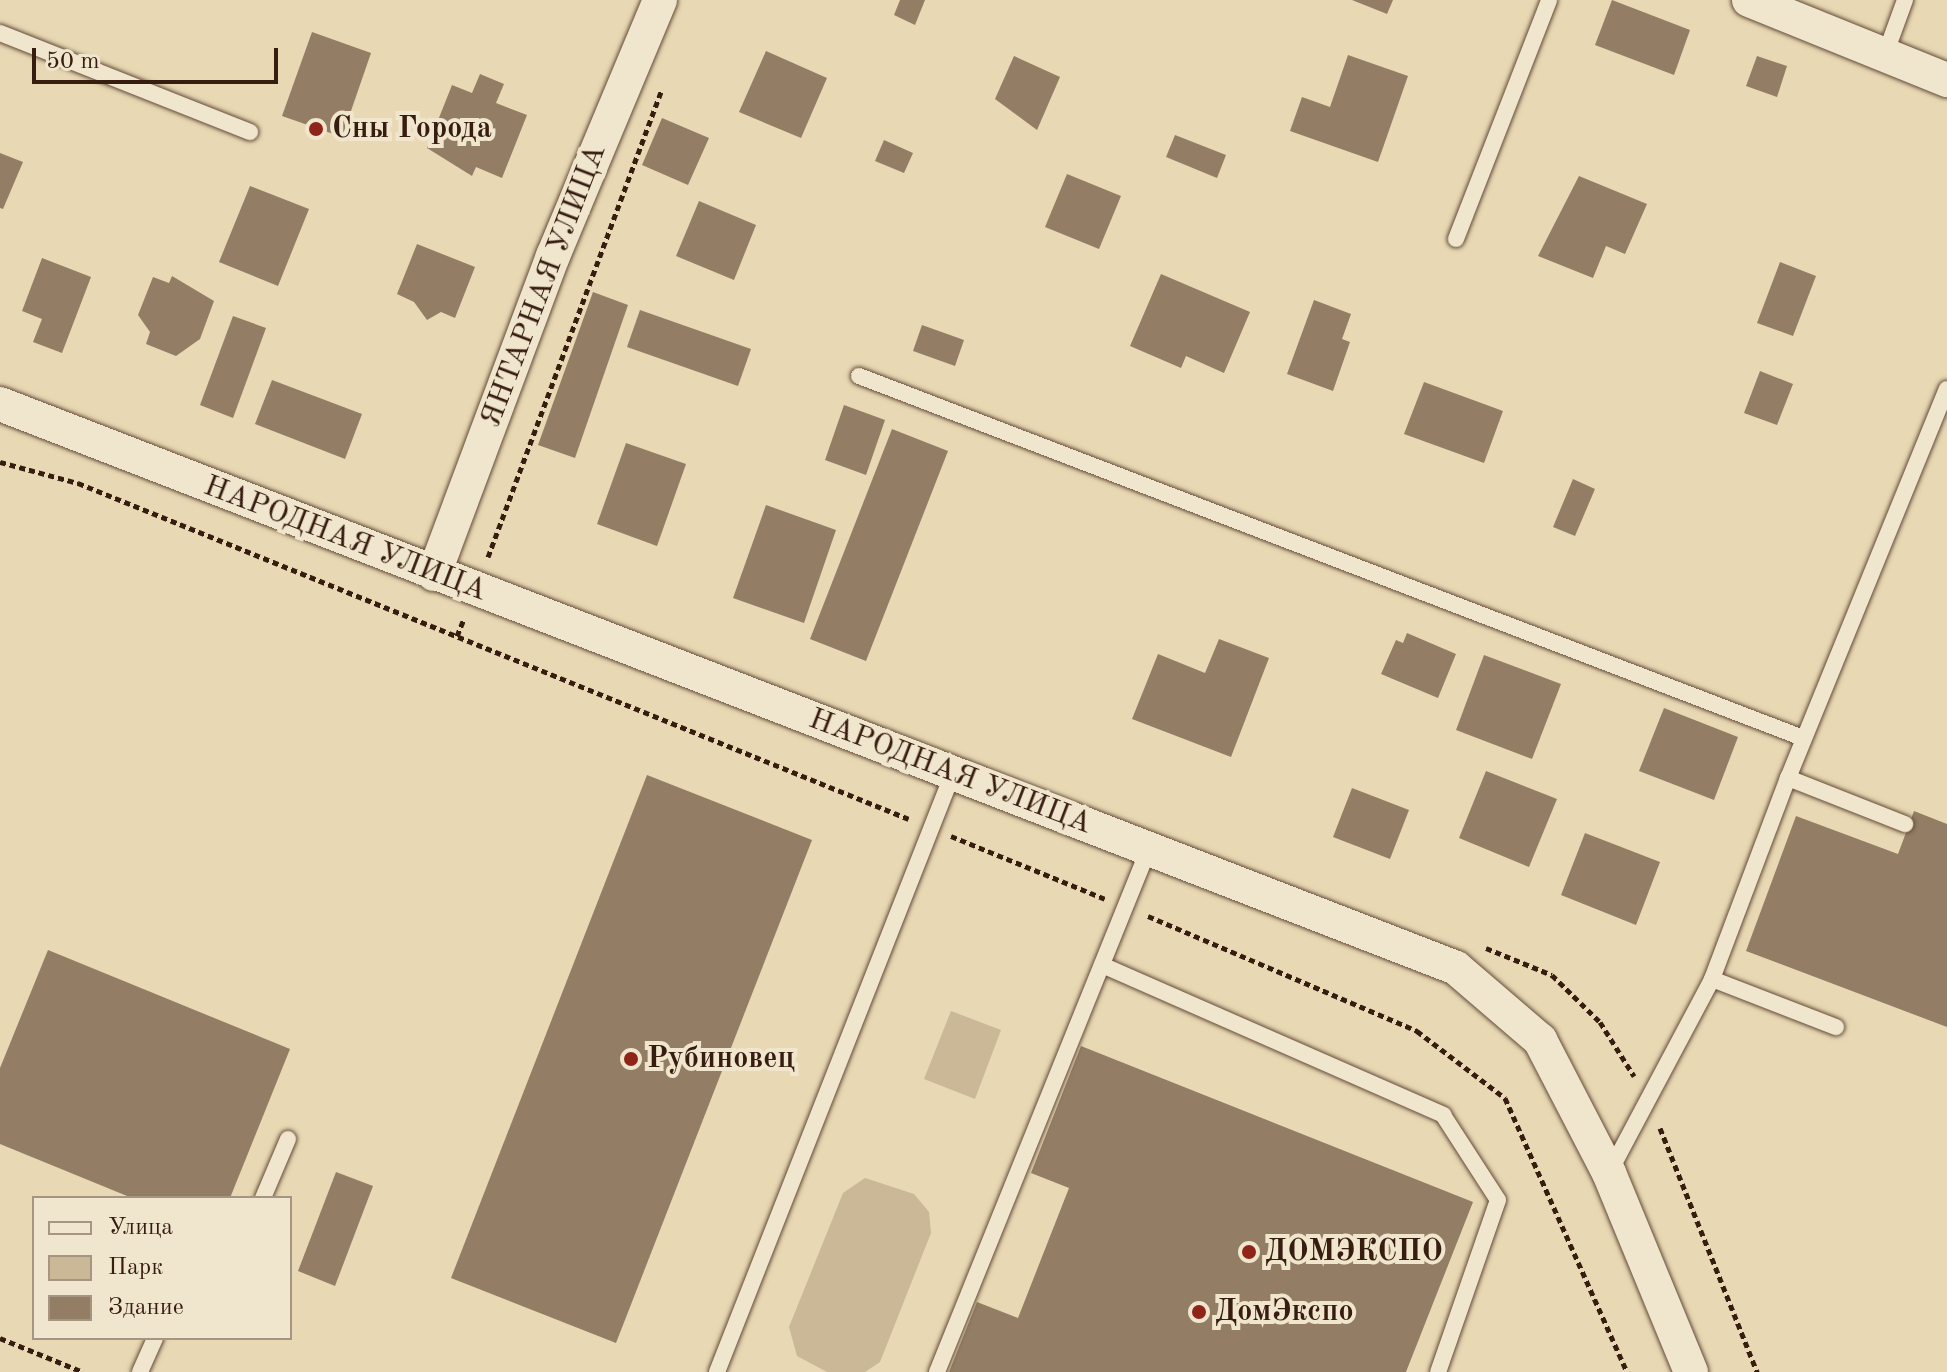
<!DOCTYPE html>
<meta charset="utf-8">
<style>
body{margin:0}
#map{position:relative;width:1947px;height:1372px;overflow:hidden;background:#e8d8b3;font-family:"Old Standard TT",serif}
div>[style]{position:absolute}
.green>*{inset:0;background:#cab897}
.building>*{inset:0;background:#937e65}
.path>*{height:5px;margin-top:-2.5px;transform-origin:0;background:repeating-linear-gradient(90deg,#371c10 0 6px,transparent 0 10px)}
.roads{filter:drop-shadow(0 0 2px #634b39) drop-shadow(0 0 2px #634b39)}
.lane>*{height:16px;margin:-8px;padding:0 8px;transform-origin:8px;border-radius:8px;background:#f0e6ce}
.street>*{height:34px;margin:-17px;padding:0 17px;transform-origin:17px;border-radius:17px;background:#f0e6ce}
.dots>*{width:22px;height:22px;translate:-50% -50%;box-sizing:border-box;border:4px solid #f0e6ce;border-radius:50%}
span{translate:-50% -50%;white-space:nowrap;text-align:center;line-height:1.15;-webkit-text-stroke:8px #f0e6ce;paint-order:stroke}
.poi-label{font-size:30px;color:#371c10;font-weight:700}
.left{translate:0 -50%;text-align:left}
.street-label{font-size:30px;color:#371c10}
.legend{position:absolute;left:32px;top:1196px;width:260px;height:144px;box-sizing:border-box;background:#f0e6ce;border:2px solid #a69582;margin:0;padding:10px 14px;list-style:none;font-size:24px;color:#371c10}
.legend li{display:flex;align-items:center;gap:16px;height:40px}
.legend b{width:40px;border:2px solid #a69582}
.scale{position:absolute;left:32px;top:48px;width:246px;height:36px;box-sizing:border-box;border:4px solid #371c10;border-top:0;padding-left:10px;font-size:24px;line-height:28px;white-space:nowrap;color:#371c10;-webkit-text-stroke:6px #f0e6ce;paint-order:stroke}
</style>
<div id="map">
<div class="green">
<div style="clip-path:polygon(951px 1011px,1001px 1030px,975px 1099px,924px 1079px)"></div>
<div style="clip-path:polygon(865px 1178px,914px 1194px,929px 1212px,931px 1233px,880px 1362px,865px 1372px,827px 1372px,797px 1356px,789px 1327px,843px 1193px)"></div>
</div>
<div class="building">
<div style="clip-path:polygon(900px 0,925px 0,915px 25px,894px 15px)"></div>
<div style="clip-path:polygon(1352px 0,1393px 0,1387px 14px)"></div>
<div style="clip-path:polygon(1612px 0,1690px 30px,1674px 75px,1595px 45px)"></div>
<div style="clip-path:polygon(312px 32px,371px 53px,342px 137px,282px 116px)"></div>
<div style="clip-path:polygon(766px 51px,827px 78px,801px 138px,739px 112px)"></div>
<div style="clip-path:polygon(1348px 55px,1408px 76px,1378px 162px,1290px 131px,1302px 97px,1330px 107px)"></div>
<div style="clip-path:polygon(1014px 56px,1060px 77px,1037px 130px,995px 99px)"></div>
<div style="clip-path:polygon(1757px 56px,1787px 66px,1777px 97px,1746px 86px)"></div>
<div style="clip-path:polygon(480px 74px,504px 84px,496px 103px,527px 115px,502px 178px,476px 167px,472px 176px,427px 148px,452px 85px,472px 93px)"></div>
<div style="clip-path:polygon(662px 118px,709px 138px,688px 185px,642px 165px)"></div>
<div style="clip-path:polygon(1175px 135px,1226px 155px,1217px 178px,1166px 157px)"></div>
<div style="clip-path:polygon(884px 140px,913px 153px,904px 173px,875px 161px)"></div>
<div style="clip-path:polygon(0 153px,23px 162px,3px 209px,0 208px)"></div>
<div style="clip-path:polygon(1067px 174px,1121px 196px,1099px 249px,1045px 227px)"></div>
<div style="clip-path:polygon(1579px 176px,1647px 204px,1625px 254px,1606px 246px,1593px 278px,1538px 256px)"></div>
<div style="clip-path:polygon(250px 186px,309px 209px,278px 286px,219px 262px)"></div>
<div style="clip-path:polygon(699px 201px,756px 225px,734px 280px,676px 256px)"></div>
<div style="clip-path:polygon(417px 244px,475px 267px,455px 318px,441px 312px,427px 320px,414px 302px,397px 294px)"></div>
<div style="clip-path:polygon(42px 258px,91px 277px,62px 353px,33px 342px,42px 319px,22px 311px)"></div>
<div style="clip-path:polygon(1780px 262px,1816px 276px,1793px 336px,1757px 323px)"></div>
<div style="clip-path:polygon(1161px 274px,1250px 312px,1224px 373px,1186px 356px,1181px 368px,1130px 346px)"></div>
<div style="clip-path:polygon(172px 276px,214px 301px,200px 339px,176px 356px,146px 344px,150px 332px,138px 315px,153px 277px,169px 283px)"></div>
<div style="clip-path:polygon(593px 292px,628px 305px,575px 458px,538px 445px)"></div>
<div style="clip-path:polygon(1314px 300px,1351px 314px,1342px 339px,1350px 342px,1333px 391px,1287px 374px)"></div>
<div style="clip-path:polygon(640px 310px,751px 349px,738px 386px,627px 347px)"></div>
<div style="clip-path:polygon(233px 316px,266px 328px,233px 418px,200px 405px)"></div>
<div style="clip-path:polygon(922px 325px,964px 340px,955px 366px,913px 351px)"></div>
<div style="clip-path:polygon(1760px 371px,1793px 384px,1777px 425px,1744px 413px)"></div>
<div style="clip-path:polygon(272px 380px,362px 414px,345px 459px,255px 424px)"></div>
<div style="clip-path:polygon(1424px 382px,1503px 411px,1484px 463px,1404px 434px)"></div>
<div style="clip-path:polygon(844px 405px,885px 420px,866px 475px,825px 460px)"></div>
<div style="clip-path:polygon(892px 429px,948px 451px,866px 661px,810px 639px)"></div>
<div style="clip-path:polygon(626px 443px,686px 464px,657px 546px,597px 524px)"></div>
<div style="clip-path:polygon(1573px 479px,1595px 489px,1575px 536px,1553px 527px)"></div>
<div style="clip-path:polygon(766px 505px,836px 530px,804px 623px,733px 598px)"></div>
<div style="clip-path:polygon(1407px 633px,1456px 654px,1438px 698px,1381px 674px,1396px 640px,1403px 643px)"></div>
<div style="clip-path:polygon(1219px 639px,1269px 658px,1231px 757px,1132px 719px,1158px 654px,1205px 673px)"></div>
<div style="clip-path:polygon(1484px 655px,1561px 684px,1532px 759px,1456px 730px)"></div>
<div style="clip-path:polygon(1664px 708px,1738px 737px,1714px 800px,1639px 771px)"></div>
<div style="clip-path:polygon(1486px 771px,1557px 799px,1529px 867px,1459px 838px)"></div>
<div style="clip-path:polygon(647px 775px,812px 840px,616px 1343px,451px 1278px)"></div>
<div style="clip-path:polygon(1352px 788px,1409px 810px,1390px 859px,1333px 837px)"></div>
<div style="clip-path:polygon(1914px 811px,1947px 824px,1947px 1027px,1746px 951px,1796px 816px,1898px 854px)"></div>
<div style="clip-path:polygon(1585px 833px,1660px 862px,1636px 925px,1561px 895px)"></div>
<div style="clip-path:polygon(48px 950px,290px 1049px,230px 1198px,132px 1198px,0 1144px,0 1068px)"></div>
<div style="clip-path:polygon(1081px 1046px,1473px 1202px,1406px 1372px,949px 1372px,977px 1302px,1018px 1318px,1069px 1188px,1031px 1173px)"></div>
<div style="clip-path:polygon(336px 1172px,373px 1186px,335px 1286px,298px 1271px)"></div>
</div>
<div class="path">
<div style="left:0;top:462px;width:81px;rotate:15.1deg"></div>
<div style="left:78px;top:483px;width:896px;rotate:22.02deg"></div>
<div style="left:488px;top:557px;width:498px;rotate:-69.6deg"></div>
<div style="left:457px;top:636px;width:18px;rotate:-68deg"></div>
<div style="left:951px;top:836px;width:166px;rotate:22.2deg"></div>
<div style="left:1148px;top:916px;width:293px;rotate:23.1deg"></div>
<div style="left:1417px;top:1031px;width:111px;rotate:37.3deg"></div>
<div style="left:1505px;top:1098px;width:300px;rotate:66deg"></div>
<div style="left:1486px;top:948px;width:71px;rotate:22.2deg"></div>
<div style="left:1552px;top:975px;width:67px;rotate:44.4deg"></div>
<div style="left:1600px;top:1022px;width:64px;rotate:57.8deg"></div>
<div style="left:1660px;top:1128px;width:263px;rotate:68.3deg"></div>
<div style="left:0;top:1338px;width:90px;rotate:22.3deg"></div>
</div>
<div class="roads">
<div class="lane">
<div style="left:0;top:33px;width:269px;rotate:21.6deg"></div>
<div style="left:1885px;top:55px;width:59px;rotate:-70deg"></div>
<div style="left:1456px;top:239px;width:256px;rotate:-68.7deg"></div>
<div style="left:859px;top:376px;width:1011px;rotate:20.98deg"></div>
<div style="left:1788px;top:778px;width:420px;rotate:-67.8deg"></div>
<div style="left:1102px;top:965px;width:373px;rotate:23.7deg"></div>
<div style="left:1443px;top:1115px;width:101px;rotate:57.1deg"></div>
<div style="left:1498px;top:1200px;width:182px;rotate:109.2deg"></div>
<div style="left:1712px;top:979px;width:215px;rotate:-69.3deg"></div>
<div style="left:1788px;top:778px;width:126px;rotate:21.5deg"></div>
<div style="left:1609px;top:1173px;width:220px;rotate:-62deg"></div>
<div style="left:1712px;top:979px;width:133px;rotate:21.2deg"></div>
<div style="left:263px;top:1198px;width:64px;rotate:-67deg"></div>
<div style="left:140px;top:1372px;width:37px;rotate:-66deg"></div>
<div style="left:717px;top:1372px;width:644px;rotate:-68.5deg"></div>
<div style="left:937px;top:1372px;width:565px;rotate:-67.97deg"></div>
</div>
<div class="street">
<div style="left:1749px;top:0;width:214px;rotate:22deg"></div>
<div style="left:0;top:404px;width:1561px;rotate:21.17deg"></div>
<div style="left:1456px;top:968px;width:111px;rotate:40.6deg"></div>
<div style="left:1540px;top:1040px;width:150px;rotate:62.6deg"></div>
<div style="left:1609px;top:1173px;width:215px;rotate:67.6deg"></div>
<div style="left:434px;top:574px;width:340px;rotate:-69.5deg"></div>
<div style="left:553px;top:256px;width:277px;rotate:-67.3deg"></div>
</div>
</div>
<div class="dots">
<div style="left:316px;top:129px;background:#8f2418"></div>
<div style="left:631px;top:1059px;background:#8f2418"></div>
<div style="left:1249px;top:1252px;background:#8f2418"></div>
<div style="left:1199px;top:1312px;background:#8f2418"></div>
</div>
<div class="poi-label">
<span class="left" style="left:332px;top:129px">Сны Города</span>
<span class="left" style="left:647px;top:1059px">Рубиновец</span>
<span class="left" style="left:1265px;top:1252px">ДОМЭКСПО</span>
<span class="left" style="left:1215px;top:1312px">ДомЭкспо</span>
</div>
<div class="street-label">
<span style="left:544px;top:286px;rotate:-69deg">ЯНТАРНАЯ УЛИЦА</span>
<span style="left:345px;top:539px;rotate:21deg">НАРОДНАЯ УЛИЦА</span>
<span style="left:950px;top:772px;rotate:21deg">НАРОДНАЯ УЛИЦА</span>
</div>
<ul class="legend">
<li><b style="height:10px;background:#f0e6ce"></b>Улица</li>
<li><b style="height:22px;background:#cab897"></b>Парк</li>
<li><b style="height:22px;background:#937e65"></b>Здание</li>
</ul>
<div class="scale">50 m</div>
</div>
